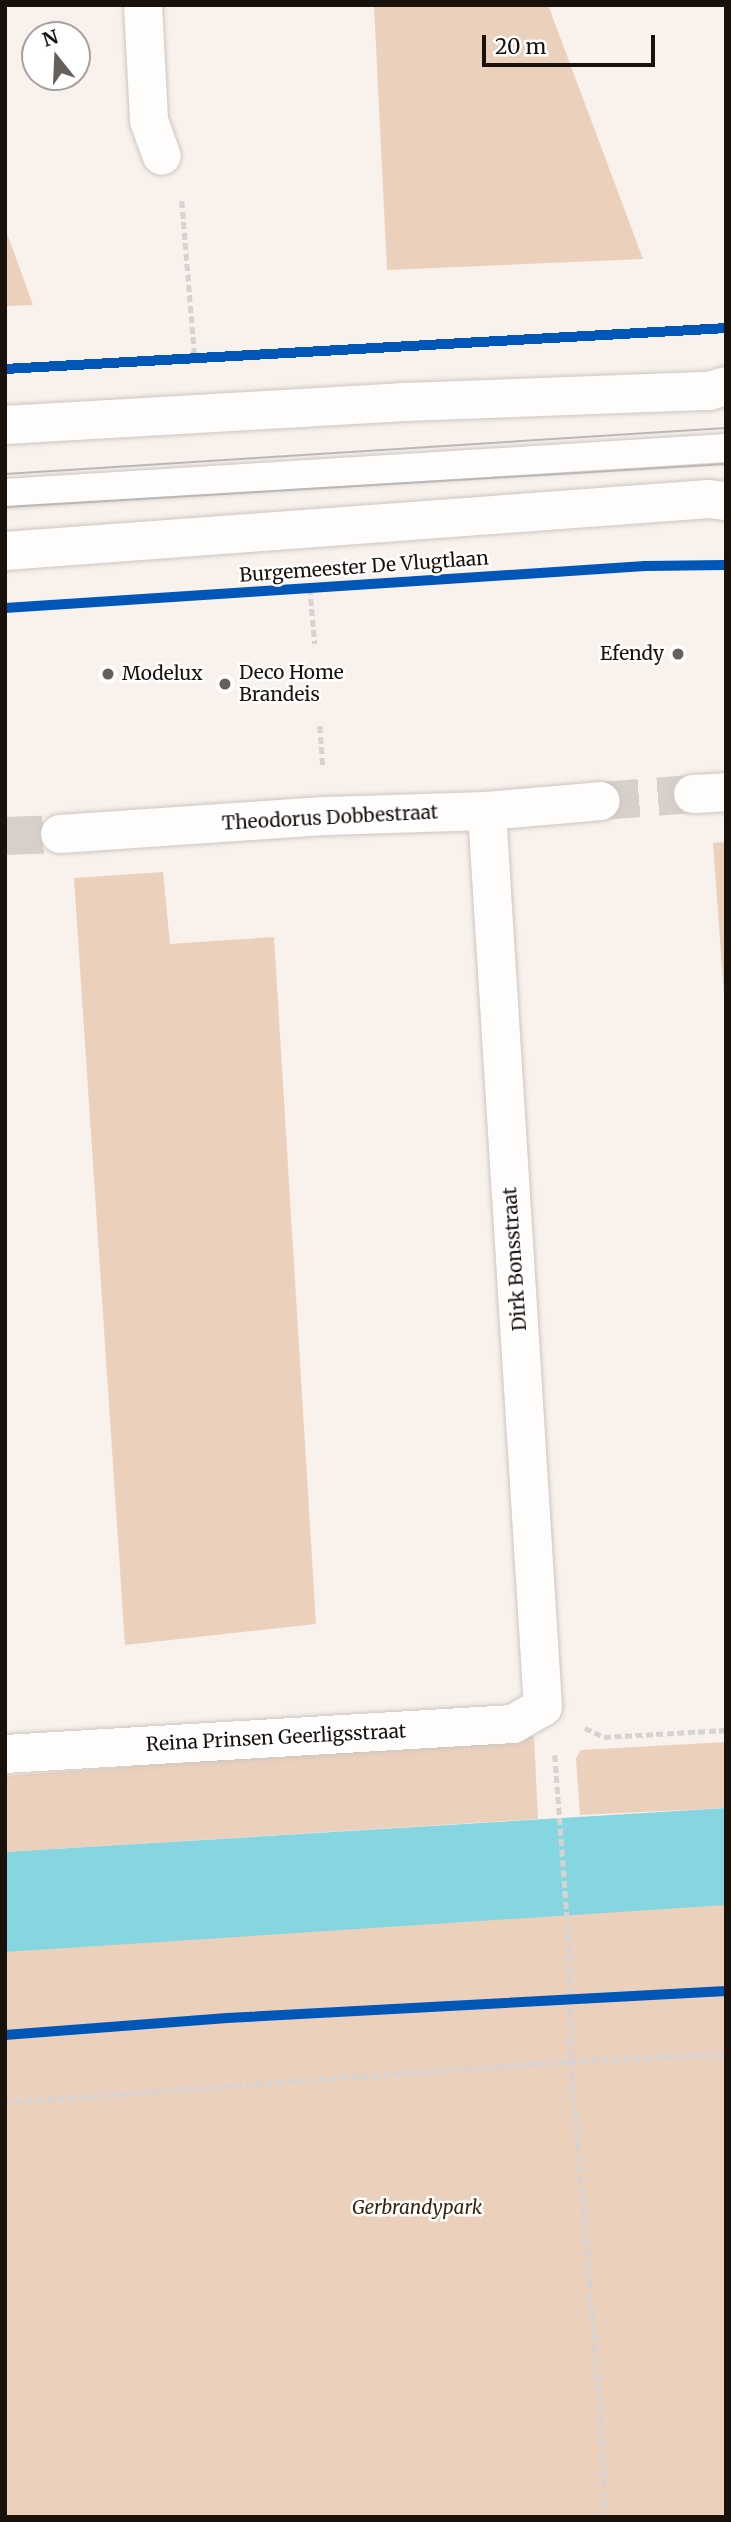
<!DOCTYPE html>
<style>
body{margin:0}
#map{position:relative;width:731px;height:2522px;overflow:hidden;background:#f8f1ec;font-family:Merriweather,serif}
div>[style]{position:absolute}
.green>*{inset:0;background:#ebd0bc}
.water>*{inset:0;background:#86d6e2}
.minor-tunnel>*{height:38px;margin-top:-19px;transform-origin:0;background:repeating-linear-gradient(90deg,#d6cfca 0 38px,transparent 0 57px)}
.path>*{height:4.5px;margin-top:-2.25px;transform-origin:0;background:repeating-linear-gradient(90deg,#d6d3d2 0 7px,transparent 0 10.5px)}
.roads{filter:drop-shadow(0 0 2px #cdc6c1) drop-shadow(0 0 2px #cdc6c1)}
.service>*{height:28px;margin:-14px;padding:0 14px;transform-origin:14px;border-radius:14px;background:#fefdfc}
.minor>*{height:38px;margin:-19px;padding:0 19px;transform-origin:19px;border-radius:19px;background:#fefdfc}
.secondary>*{height:38px;margin:-19px;padding:0 19px;transform-origin:19px;border-radius:19px;background:#fefdfc}
.tram>*{height:2px;margin:-1px;padding:0 1px;transform-origin:1px;border-radius:1px;background:#bab8b7}
.cycleway>*{height:10px;margin:-5px;padding:0 5px;transform-origin:5px;border-radius:5px;background:#0057b8}
.dots>*{width:19px;height:19px;translate:-50% -50%;box-sizing:border-box;border:4px solid #fff;border-radius:50%}
span{translate:-50% -50%;white-space:nowrap;text-align:center;line-height:1.15;-webkit-text-stroke:5px #fff;paint-order:stroke}
.street-label{font-size:19px;color:#18110c}
.poi-label{font-size:19px;color:#18110c}
.right{translate:-100% -50%;text-align:right}
.left{translate:0 -50%;text-align:left}
.park-label{font-size:19px;color:#3d220a;font-style:italic}
.frame{position:absolute;inset:0;border:7px solid #18110c;pointer-events:none}
.north{position:absolute;left:21px;top:21px;width:70px;height:70px;box-sizing:border-box;background:#fff;border:2px solid #a3a09e;border-radius:50%;rotate:342deg;font-size:19px;font-weight:700;line-height:28px;text-align:center;color:#18110c}
.north::after{content:'';display:block;margin:auto;width:24px;height:32px;background:#665f5a;clip-path:polygon(50% 0,100% 100%,50% 72%,0 100%)}
.scale{position:absolute;left:482px;top:35px;width:173px;height:32px;box-sizing:border-box;border:4px solid #18110c;border-top:0;padding-left:9px;font-size:21px;line-height:24px;white-space:nowrap;color:#18110c;-webkit-text-stroke:5px #fff;paint-order:stroke}
</style>
<div id="map">
<div class="green">
<div style="clip-path:polygon(374px 5px,548px 5px,643px 259px,387px 270px)"></div>
<div style="clip-path:polygon(5px 228px,33px 305px,5px 306px)"></div>
<div style="clip-path:polygon(726px 842px,726px 1023px,713px 843px)"></div>
<div style="clip-path:polygon(163px 872px,170px 944px,274px 937px,316px 1624px,125px 1645px,74px 878px)"></div>
<div style="clip-path:polygon(534px 1736px,538px 1819px,5px 1852px,5px 1776px)"></div>
<div style="clip-path:polygon(726px 1742px,726px 1808px,580px 1815px,576px 1758px,581px 1750px)"></div>
<div style="clip-path:polygon(726px 1880px,726px 2517px,5px 2517px,5px 1923px)"></div>
</div>
<div class="water">
<div style="clip-path:polygon(726px 1808px,726px 1905px,5px 1952px,5px 1852px)"></div>
</div>
<div class="minor-tunnel">
<div style="left:601px;top:801px;width:92px;rotate:-4.4deg"></div>
<div style="left:5px;top:836px;width:55px;rotate:-2.1deg"></div>
</div>
<div class="path">
<div style="left:182px;top:201px;width:158px;rotate:85.3deg"></div>
<div style="left:310px;top:588px;width:56px;rotate:84.9deg"></div>
<div style="left:320px;top:726px;width:40px;rotate:85.7deg"></div>
<div style="left:585px;top:1728px;width:21px;rotate:25deg"></div>
<div style="left:604px;top:1737px;width:122px;rotate:-3.3deg"></div>
<div style="left:555px;top:1755px;width:201px;rotate:85.7deg"></div>
<div style="left:570px;top:1955px;width:106px;rotate:89.5deg"></div>
<div style="left:571px;top:2061px;width:358px;rotate:85.2deg"></div>
<div style="left:601px;top:2418px;width:99px;rotate:87.7deg"></div>
<div style="left:5px;top:2102px;width:567px;rotate:-4.14deg"></div>
<div style="left:571px;top:2061px;width:155px;rotate:-2.6deg"></div>
</div>
<div class="roads">
<div class="service">
<div style="left:5px;top:493px;width:722px;rotate:-3.57deg"></div>
</div>
<div class="minor">
<div style="left:143px;top:5px;width:116px;rotate:87deg"></div>
<div style="left:149px;top:121px;width:37px;rotate:70deg"></div>
<div style="left:693px;top:794px;width:33px;rotate:-3deg"></div>
<div style="left:60px;top:834px;width:268px;rotate:-3.9deg"></div>
<div style="left:327px;top:816px;width:160px;rotate:-1.8deg"></div>
<div style="left:487px;top:811px;width:114px;rotate:-5deg"></div>
<div style="left:5px;top:1754px;width:509px;rotate:-3.38deg"></div>
<div style="left:513px;top:1724px;width:34px;rotate:-30deg"></div>
<div style="left:543px;top:1707px;width:898px;rotate:-93.58deg"></div>
</div>
<div class="secondary">
<div style="left:5px;top:425px;width:401px;rotate:-3.3deg"></div>
<div style="left:405px;top:402px;width:304px;rotate:-2.1deg"></div>
<div style="left:709px;top:391px;width:18px;rotate:-16deg"></div>
<div style="left:5px;top:551px;width:706px;rotate:-4.22deg"></div>
<div style="left:709px;top:499px;width:17px;rotate:7deg"></div>
</div>
</div>
<div class="tram">
<div style="left:5px;top:474px;width:722px;rotate:-3.65deg"></div>
<div style="left:5px;top:507px;width:722px;rotate:-3.41deg"></div>
</div>
<div class="cycleway">
<div style="left:5px;top:369px;width:722px;rotate:-3.25deg"></div>
<div style="left:5px;top:608px;width:641px;rotate:-3.75deg"></div>
<div style="left:645px;top:566px;width:81px;rotate:-0.7deg"></div>
<div style="left:5px;top:2035px;width:223px;rotate:-4.4deg"></div>
<div style="left:227px;top:2018px;width:500px;rotate:-3.1deg"></div>
</div>
<div class="dots">
<div style="left:678px;top:654px;background:#665f5a"></div>
<div style="left:108px;top:674px;background:#665f5a"></div>
<div style="left:225px;top:684px;background:#665f5a"></div>
</div>
<div class="street-label">
<span style="left:364px;top:567px;rotate:-4deg">Burgemeester De Vlugtlaan</span>
<span style="left:330px;top:818px;rotate:-3deg">Theodorus Dobbestraat</span>
<span style="left:515px;top:1259px;rotate:-94deg">Dirk Bonsstraat</span>
<span style="left:276px;top:1738px;rotate:-3deg">Reina Prinsen Geerligsstraat</span>
</div>
<div class="poi-label">
<span class="right" style="left:664px;top:654px">Efendy</span>
<span class="left" style="left:239px;top:684px">Deco Home<br>Brandeis</span>
<span class="left" style="left:122px;top:674px">Modelux</span>
</div>
<div class="park-label">
<span style="left:417px;top:2208px">Gerbrandypark</span>
</div>
<div class="frame"></div>
<div class="north">N</div>
<div class="scale">20 m</div>
</div>
